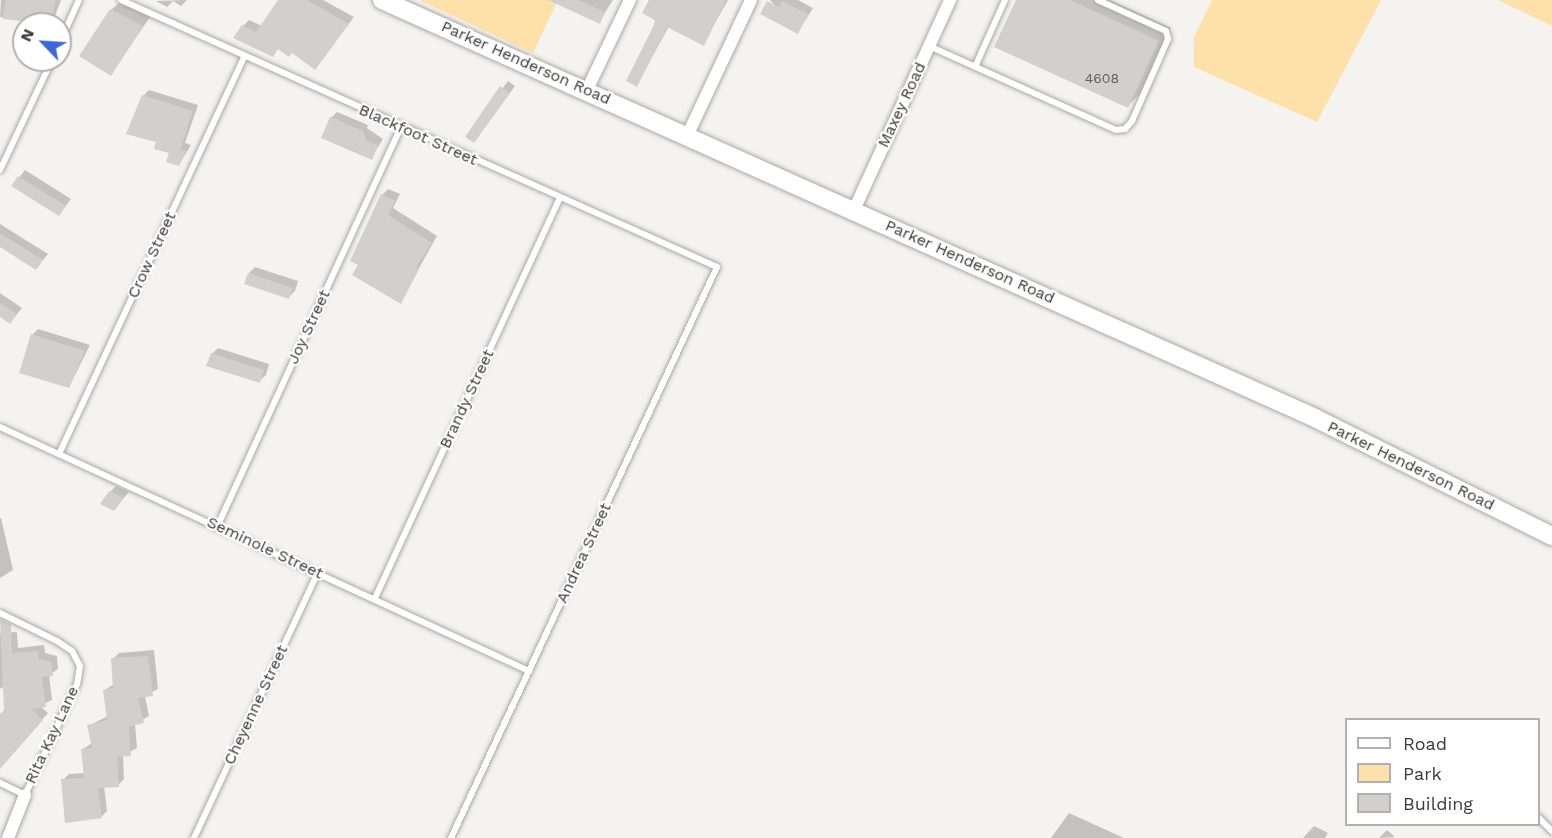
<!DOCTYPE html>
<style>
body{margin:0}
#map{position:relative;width:1552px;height:838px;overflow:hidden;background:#f4f3f0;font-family:"Work Sans",sans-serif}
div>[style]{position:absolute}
.green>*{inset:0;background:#fde1a9}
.shadow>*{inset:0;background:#0003}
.building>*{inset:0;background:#d2d0ce}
.roads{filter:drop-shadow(0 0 2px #aaa9a6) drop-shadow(0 0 2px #aaa9a6)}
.lane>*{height:6px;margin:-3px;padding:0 3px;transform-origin:3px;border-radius:3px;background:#fff}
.street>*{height:12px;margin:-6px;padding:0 6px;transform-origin:6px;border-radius:6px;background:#fff}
.secondary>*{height:18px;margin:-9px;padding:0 9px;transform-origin:9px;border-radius:9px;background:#fff}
span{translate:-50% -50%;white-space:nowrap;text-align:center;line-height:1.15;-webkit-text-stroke:4.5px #fff;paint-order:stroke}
.number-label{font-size:14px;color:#61605f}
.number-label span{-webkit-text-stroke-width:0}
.street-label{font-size:16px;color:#3b3b3a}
.legend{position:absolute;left:1345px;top:718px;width:195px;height:108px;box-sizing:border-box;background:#fff;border:2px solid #b1b1b0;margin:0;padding:8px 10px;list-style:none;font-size:18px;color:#3b3b3a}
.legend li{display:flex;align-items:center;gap:12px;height:30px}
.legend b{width:30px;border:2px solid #b1b1b0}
.north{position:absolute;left:12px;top:12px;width:60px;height:60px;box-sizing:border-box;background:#fff;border:2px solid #b1b1b0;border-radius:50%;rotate:295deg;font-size:16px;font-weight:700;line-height:24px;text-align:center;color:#3b3b3a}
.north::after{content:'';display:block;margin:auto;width:21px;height:27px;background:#3c69da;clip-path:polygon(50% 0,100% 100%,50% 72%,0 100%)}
</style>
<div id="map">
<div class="green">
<div style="clip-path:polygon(419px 0,558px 0,533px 53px)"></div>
<div style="clip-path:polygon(1212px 0,1381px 0,1317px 122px,1194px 67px,1194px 37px)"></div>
<div style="clip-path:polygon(1498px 0,1552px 0,1552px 26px)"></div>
</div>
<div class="shadow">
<div style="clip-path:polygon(1px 0,61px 0,52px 24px,0 17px)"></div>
<div style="clip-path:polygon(187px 0,181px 6px,173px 1px,167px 7px,156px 1px)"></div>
<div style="clip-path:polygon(279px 0,323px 0,354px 17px,315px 68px,292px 52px,279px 48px,273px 55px,243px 26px,249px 20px,262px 26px)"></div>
<div style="clip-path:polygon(567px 0,613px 0,599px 22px)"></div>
<div style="clip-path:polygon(661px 0,728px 0,703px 44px,669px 26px,637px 85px)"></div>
<div style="clip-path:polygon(770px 0,798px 0,813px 8px,798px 32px)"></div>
<div style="clip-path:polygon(1018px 0,1110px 0,1171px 28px,1140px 94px,1127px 107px)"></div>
<div style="clip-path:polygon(120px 2px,150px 17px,111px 74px,111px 10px)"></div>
<div style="clip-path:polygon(508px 81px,515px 86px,474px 141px,467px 136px)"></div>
<div style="clip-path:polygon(149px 90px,198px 105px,185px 143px,191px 145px,179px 165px,158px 141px,143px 96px)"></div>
<div style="clip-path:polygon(337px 112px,368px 125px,367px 128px,383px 139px,371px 158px,331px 118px)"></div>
<div style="clip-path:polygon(25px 170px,71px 199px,59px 215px,13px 186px)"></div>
<div style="clip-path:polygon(388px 189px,400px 194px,393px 208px,437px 236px,400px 302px,360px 264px,382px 195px)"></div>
<div style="clip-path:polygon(0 224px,48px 254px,36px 269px,0 245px)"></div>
<div style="clip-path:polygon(255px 267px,298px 281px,295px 291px,289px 297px,249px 273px)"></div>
<div style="clip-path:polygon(0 293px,22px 308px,12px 320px,0 313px)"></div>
<div style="clip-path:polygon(38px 329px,90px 345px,69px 387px,32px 335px)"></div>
<div style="clip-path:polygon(218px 348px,269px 364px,266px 375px,259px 381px,212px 354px)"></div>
<div style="clip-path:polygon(116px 486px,129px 492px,114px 509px,110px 492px)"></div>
<div style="clip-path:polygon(1px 518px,13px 570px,0 578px,0 518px)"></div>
<div style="clip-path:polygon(17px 632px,18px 648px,44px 645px,45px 653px,57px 656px,58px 669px,49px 675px,52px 700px,40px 706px,48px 713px,11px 754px,0 756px,0 716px,39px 678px,29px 668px,0 689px,0 633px)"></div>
<div style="clip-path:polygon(154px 650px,158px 689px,145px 696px,149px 716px,135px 724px,137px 748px,123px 755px,124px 779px,118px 785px,104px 786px,107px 811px,101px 817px,63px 780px,69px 774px,85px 773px,83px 749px,92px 743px,88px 726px,108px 716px,105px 690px,114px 684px,113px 659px,119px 653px)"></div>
<div style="clip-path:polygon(1069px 813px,1124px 838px,1051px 838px)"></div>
<div style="clip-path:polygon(1314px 826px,1328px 833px,1325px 838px,1303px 838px)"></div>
<div style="clip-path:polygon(1387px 830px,1395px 837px,1379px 838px)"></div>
</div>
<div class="building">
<div style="clip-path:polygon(5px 0,56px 0,50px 24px,3px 19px)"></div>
<div style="clip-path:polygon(278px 0,307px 0,349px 24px,315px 70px,292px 53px,289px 57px,278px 49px,273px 57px,233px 38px,242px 25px,256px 32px)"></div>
<div style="clip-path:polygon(548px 0,578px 0,605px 12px,600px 24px)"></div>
<div style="clip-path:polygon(649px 0,726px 0,704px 46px,667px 27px,637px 87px,626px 81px,656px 21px,642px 13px)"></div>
<div style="clip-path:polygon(1016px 0,1070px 0,1159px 41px,1128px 108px,994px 47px)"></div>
<div style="clip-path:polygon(767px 1px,779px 7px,782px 1px,808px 14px,798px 34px,760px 14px)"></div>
<div style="clip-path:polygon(110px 9px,143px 26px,111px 76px,79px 56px)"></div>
<div style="clip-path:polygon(500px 86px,510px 93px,474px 143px,465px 137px)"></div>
<div style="clip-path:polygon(142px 95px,193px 111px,180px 150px,186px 151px,179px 166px,166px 162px,169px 153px,154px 149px,156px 142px,126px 134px)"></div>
<div style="clip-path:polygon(330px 117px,363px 131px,366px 140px,378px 145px,372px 160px,321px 138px)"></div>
<div style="clip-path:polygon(18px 176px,66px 206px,59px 216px,11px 186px)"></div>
<div style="clip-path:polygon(381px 194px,395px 201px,388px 215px,432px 243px,416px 267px,419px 269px,401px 304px,352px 275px,358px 265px,350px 261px)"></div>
<div style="clip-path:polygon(0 233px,43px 260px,36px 270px,0 247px)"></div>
<div style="clip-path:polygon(248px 273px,293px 288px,289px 299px,244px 284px)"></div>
<div style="clip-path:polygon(0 303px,17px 314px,10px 324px,0 317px)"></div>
<div style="clip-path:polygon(31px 334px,85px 351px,69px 388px,19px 373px)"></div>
<div style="clip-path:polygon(211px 353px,264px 370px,260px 383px,206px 366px)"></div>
<div style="clip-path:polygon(109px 491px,124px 498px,114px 511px,100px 504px)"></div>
<div style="clip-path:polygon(0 619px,11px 624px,12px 653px,38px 651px,39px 659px,51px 662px,53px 676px,42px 677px,46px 707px,31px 709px,43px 720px,0 769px,0 714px,4px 710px)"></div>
<div style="clip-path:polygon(148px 656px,153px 696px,138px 698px,144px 723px,129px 727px,131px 756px,117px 757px,119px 787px,98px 788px,102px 818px,65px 823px,61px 779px,84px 778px,81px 749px,92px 748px,87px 725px,107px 720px,103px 690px,113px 688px,111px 658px)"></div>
</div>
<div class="roads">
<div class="lane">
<div style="left:121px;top:0;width:653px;rotate:24.13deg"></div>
<div style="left:717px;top:267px;width:630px;rotate:114.98deg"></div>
<div style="left:60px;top:42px;width:46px;rotate:-65.7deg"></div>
<div style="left:929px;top:46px;width:205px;rotate:24.2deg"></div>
<div style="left:1116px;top:130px;width:9px;rotate:-6deg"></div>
<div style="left:1125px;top:129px;width:11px;rotate:-49deg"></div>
<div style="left:1132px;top:121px;width:90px;rotate:-66.3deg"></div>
<div style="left:1168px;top:39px;width:8px;rotate:-104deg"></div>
<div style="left:1166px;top:31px;width:75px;rotate:-155.5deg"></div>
<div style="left:975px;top:67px;width:73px;rotate:-65.9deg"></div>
<div style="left:0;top:170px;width:122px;rotate:-64.7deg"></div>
<div style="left:0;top:427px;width:583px;rotate:24.76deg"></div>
<div style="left:59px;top:454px;width:439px;rotate:-65deg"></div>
<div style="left:217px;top:527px;width:440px;rotate:-65.3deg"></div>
<div style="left:375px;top:598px;width:439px;rotate:-65.2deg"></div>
<div style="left:0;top:613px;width:64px;rotate:26.2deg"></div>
<div style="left:57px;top:641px;width:18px;rotate:34deg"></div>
<div style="left:72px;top:651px;width:17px;rotate:62deg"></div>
<div style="left:80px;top:666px;width:18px;rotate:99deg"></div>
<div style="left:77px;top:684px;width:123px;rotate:115.1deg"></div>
<div style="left:25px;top:795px;width:28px;rotate:-154deg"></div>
<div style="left:1538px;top:817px;width:20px;rotate:45deg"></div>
<div style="left:194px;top:838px;width:293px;rotate:-65deg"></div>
</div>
<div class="street">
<div style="left:587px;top:90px;width:100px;rotate:-64.5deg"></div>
<div style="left:688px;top:134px;width:148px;rotate:-64.8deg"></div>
<div style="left:854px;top:210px;width:231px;rotate:-65.4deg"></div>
<div style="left:8px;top:838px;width:46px;rotate:-68.4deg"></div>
</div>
<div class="secondary">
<div style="left:382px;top:0;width:1022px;rotate:24.13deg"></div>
<div style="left:1315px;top:418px;width:265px;rotate:26.5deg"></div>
</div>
</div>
<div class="number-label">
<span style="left:1102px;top:78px">4608</span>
</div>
<div class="street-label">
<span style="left:526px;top:63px;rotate:24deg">Parker Henderson Road</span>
<span style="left:902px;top:105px;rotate:-65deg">Maxey Road</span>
<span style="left:418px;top:135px;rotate:24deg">Blackfoot Street</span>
<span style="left:152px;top:255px;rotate:-65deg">Crow Street</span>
<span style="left:970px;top:262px;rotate:24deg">Parker Henderson Road</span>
<span style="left:309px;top:327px;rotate:-65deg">Joy Street</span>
<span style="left:467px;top:399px;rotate:-65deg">Brandy Street</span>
<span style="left:1411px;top:466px;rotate:26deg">Parker Henderson Road</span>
<span style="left:265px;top:548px;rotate:25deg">Seminole Street</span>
<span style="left:584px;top:553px;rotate:-65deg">Andrea Street</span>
<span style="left:256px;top:705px;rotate:-65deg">Cheyenne Street</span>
<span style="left:52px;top:735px;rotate:-65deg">Rita Kay Lane</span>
</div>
<ul class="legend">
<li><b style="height:8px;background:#fff"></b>Road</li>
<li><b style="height:16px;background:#fde1a9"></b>Park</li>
<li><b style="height:16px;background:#d2d0ce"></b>Building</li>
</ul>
<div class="north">N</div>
</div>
